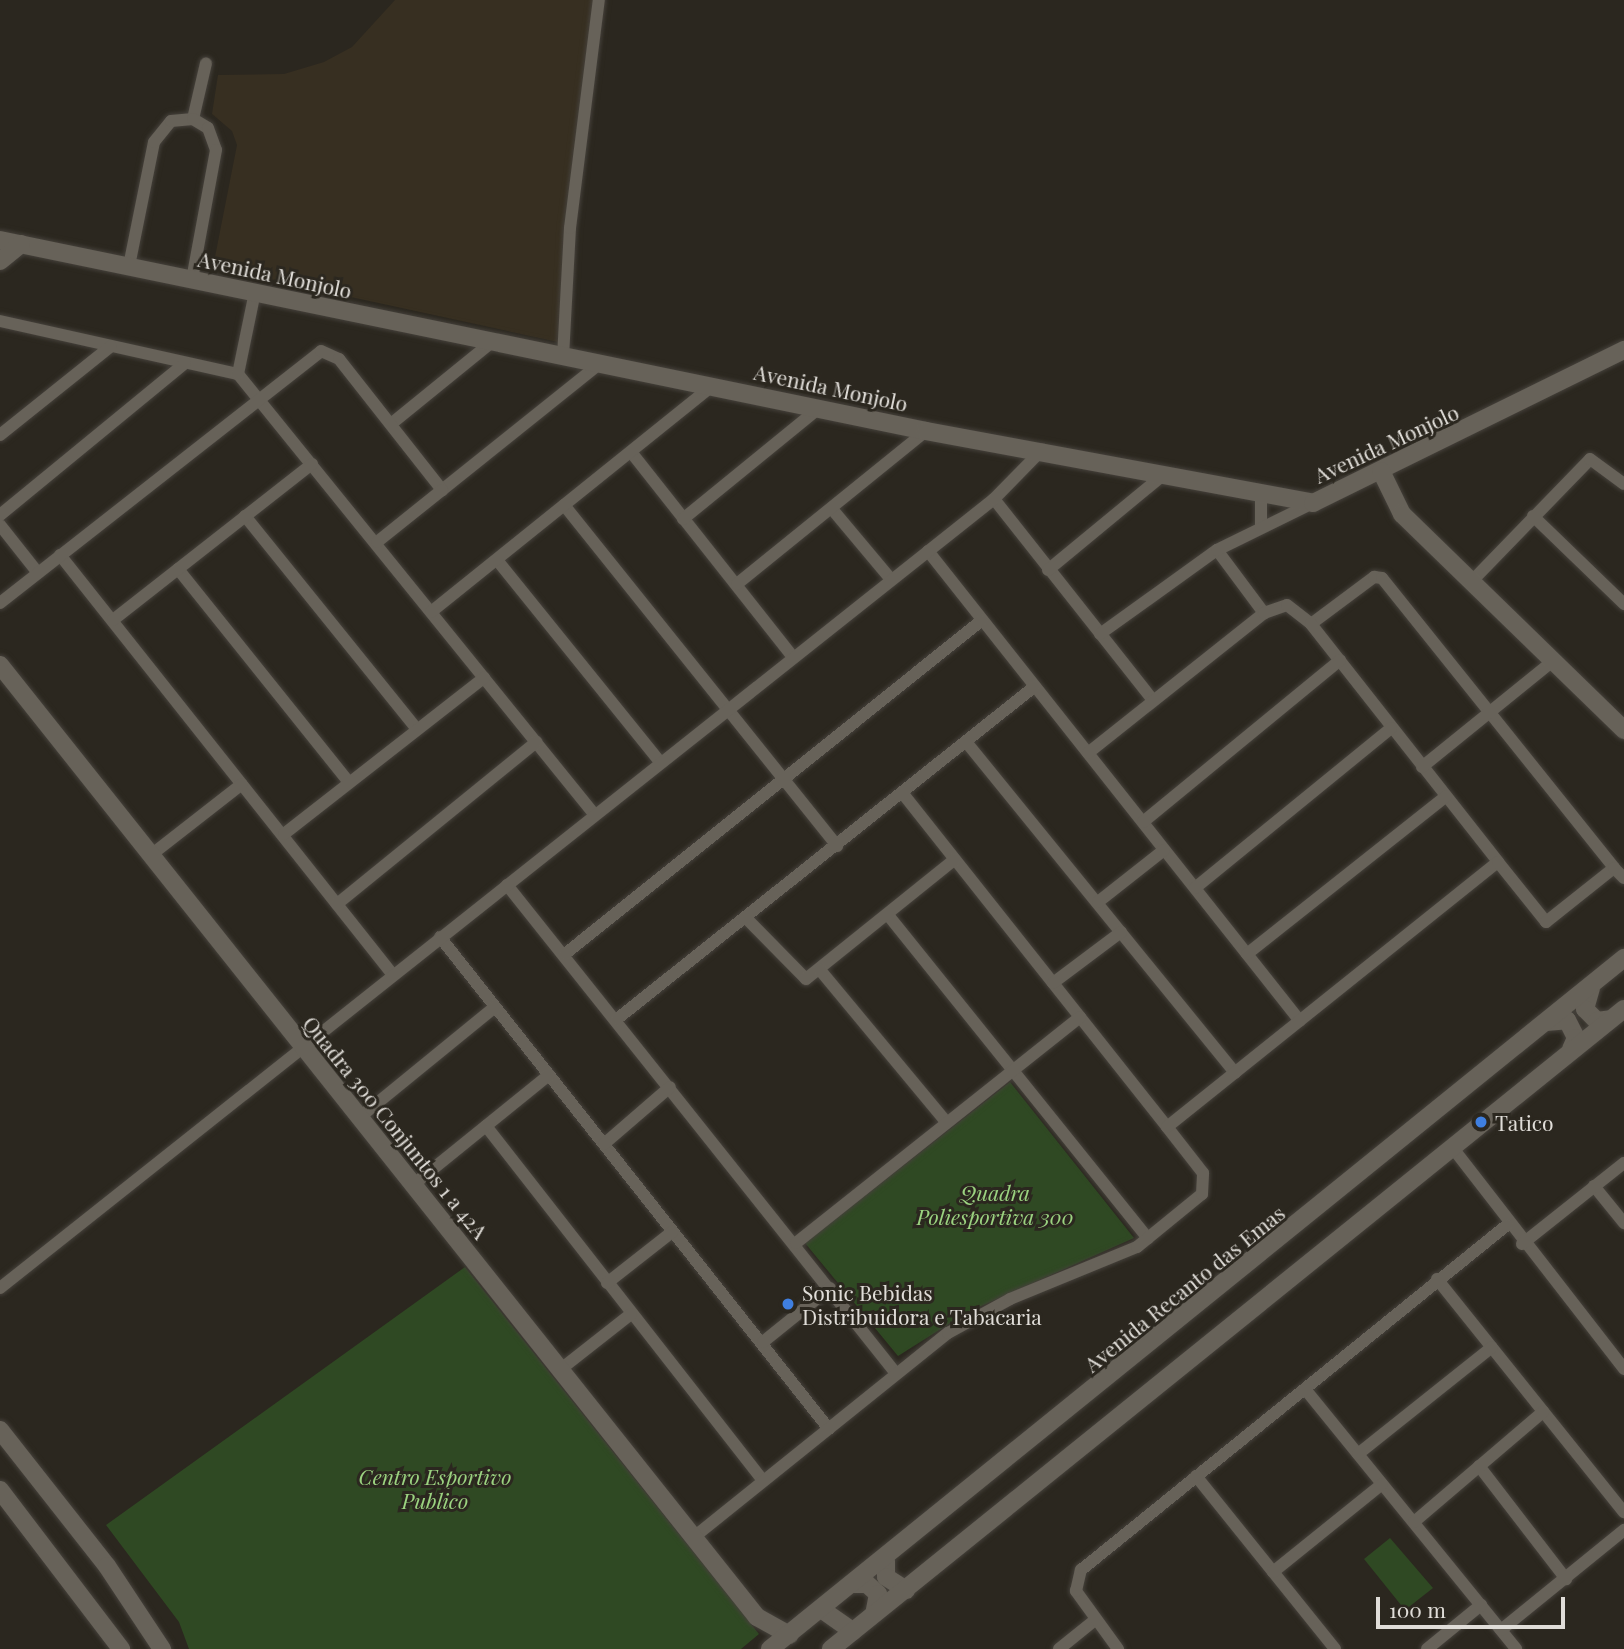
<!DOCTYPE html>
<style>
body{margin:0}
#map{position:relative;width:1624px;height:1649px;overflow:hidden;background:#2b271f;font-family:"Playfair Display",serif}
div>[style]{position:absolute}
.built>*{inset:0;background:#372f21}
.green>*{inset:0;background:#2f4923}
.roads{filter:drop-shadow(0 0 2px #45413b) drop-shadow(0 0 2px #45413b)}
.street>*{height:12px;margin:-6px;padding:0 6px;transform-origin:6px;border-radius:6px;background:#676259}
.secondary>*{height:18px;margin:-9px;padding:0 9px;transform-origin:9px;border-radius:9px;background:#676259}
.dots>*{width:19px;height:19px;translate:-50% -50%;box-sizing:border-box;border:4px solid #2b271f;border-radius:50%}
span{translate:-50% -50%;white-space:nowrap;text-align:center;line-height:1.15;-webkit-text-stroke:6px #2b271f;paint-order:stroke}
.street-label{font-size:21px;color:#e0ddd8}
.poi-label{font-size:21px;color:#e0ddd8}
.left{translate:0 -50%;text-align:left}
.park-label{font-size:21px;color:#9bd380;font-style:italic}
.scale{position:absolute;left:1376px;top:1597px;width:189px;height:32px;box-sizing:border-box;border:4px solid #e0ddd8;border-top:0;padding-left:9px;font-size:21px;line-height:24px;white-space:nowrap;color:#e0ddd8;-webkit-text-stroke:5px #2b271f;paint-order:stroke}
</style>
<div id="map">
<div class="built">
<div style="clip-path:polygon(395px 0,595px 0,558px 342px,213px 267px,237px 145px,232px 131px,212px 114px,218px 75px,284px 74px,324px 62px,352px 47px)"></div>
</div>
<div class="green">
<div style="clip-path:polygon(1010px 1082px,1134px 1238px,968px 1312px,898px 1356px,805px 1243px)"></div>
<div style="clip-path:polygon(465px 1267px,759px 1634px,741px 1649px,189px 1649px,179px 1622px,106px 1525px)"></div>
<div style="clip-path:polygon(1390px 1538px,1433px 1588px,1405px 1610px,1364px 1559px)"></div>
</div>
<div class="roads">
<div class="street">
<div style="left:193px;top:119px;width:57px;rotate:-76.9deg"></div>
<div style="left:129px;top:266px;width:126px;rotate:-78.6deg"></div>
<div style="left:154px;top:142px;width:27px;rotate:-51deg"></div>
<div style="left:171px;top:121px;width:22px;rotate:-5deg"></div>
<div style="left:193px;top:119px;width:17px;rotate:31deg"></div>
<div style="left:208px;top:128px;width:23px;rotate:70deg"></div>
<div style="left:216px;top:150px;width:132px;rotate:100.5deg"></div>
<div style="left:0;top:321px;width:244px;rotate:12.6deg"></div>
<div style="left:238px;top:374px;width:566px;rotate:51.02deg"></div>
<div style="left:563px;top:357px;width:129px;rotate:-86.9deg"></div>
<div style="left:570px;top:228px;width:230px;rotate:-82.8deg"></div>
<div style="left:238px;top:374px;width:84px;rotate:-78.3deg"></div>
<div style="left:391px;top:424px;width:130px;rotate:-39.1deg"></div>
<div style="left:0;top:435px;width:142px;rotate:-38.7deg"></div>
<div style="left:631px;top:452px;width:261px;rotate:51.7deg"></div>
<div style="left:442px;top:490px;width:201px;rotate:-38.7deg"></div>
<div style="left:1261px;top:496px;width:29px;rotate:90deg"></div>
<div style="left:994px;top:499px;width:256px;rotate:51.7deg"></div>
<div style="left:564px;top:505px;width:437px;rotate:51.3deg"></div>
<div style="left:832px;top:509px;width:90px;rotate:50deg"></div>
<div style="left:0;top:515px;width:239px;rotate:-39.4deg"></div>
<div style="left:245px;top:516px;width:272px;rotate:51.1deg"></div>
<div style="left:1533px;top:516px;width:127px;rotate:44deg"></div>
<div style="left:683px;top:519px;width:176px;rotate:-39.2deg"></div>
<div style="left:0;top:525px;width:61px;rotate:51.6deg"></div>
<div style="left:1217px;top:550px;width:79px;rotate:53.3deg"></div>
<div style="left:928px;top:551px;width:599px;rotate:51.64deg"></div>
<div style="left:60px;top:555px;width:536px;rotate:51.59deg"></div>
<div style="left:497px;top:560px;width:260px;rotate:51.1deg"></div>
<div style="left:178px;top:569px;width:272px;rotate:51.3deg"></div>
<div style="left:1048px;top:570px;width:146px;rotate:-39.5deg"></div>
<div style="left:1471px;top:582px;width:171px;rotate:-45.9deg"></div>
<div style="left:1590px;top:459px;width:42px;rotate:36.3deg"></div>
<div style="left:737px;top:584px;width:243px;rotate:-39deg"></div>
<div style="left:0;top:603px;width:408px;rotate:-38.1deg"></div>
<div style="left:321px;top:351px;width:20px;rotate:24deg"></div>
<div style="left:339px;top:359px;width:167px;rotate:51.8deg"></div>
<div style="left:442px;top:490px;width:83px;rotate:141.3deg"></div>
<div style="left:431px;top:612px;width:361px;rotate:-38.8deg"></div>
<div style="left:113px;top:620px;width:253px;rotate:-38.1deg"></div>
<div style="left:1311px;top:624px;width:79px;rotate:-36.7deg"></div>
<div style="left:1374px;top:577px;width:8px;rotate:7deg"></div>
<div style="left:1382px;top:578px;width:371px;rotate:51.3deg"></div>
<div style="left:1100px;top:634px;width:144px;rotate:-35.7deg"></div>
<div style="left:1217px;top:550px;width:107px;rotate:-26.1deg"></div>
<div style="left:967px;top:743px;width:425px;rotate:50.9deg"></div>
<div style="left:1088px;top:753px;width:225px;rotate:-38.5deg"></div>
<div style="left:1264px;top:613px;width:24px;rotate:-19deg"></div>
<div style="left:1287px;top:605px;width:31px;rotate:38deg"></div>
<div style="left:1311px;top:624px;width:303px;rotate:51.8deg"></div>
<div style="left:1422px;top:767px;width:169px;rotate:-39deg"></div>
<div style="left:904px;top:795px;width:424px;rotate:51.6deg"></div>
<div style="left:1143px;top:822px;width:255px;rotate:-39.4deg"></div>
<div style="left:284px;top:834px;width:254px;rotate:-38deg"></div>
<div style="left:151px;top:855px;width:115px;rotate:-38deg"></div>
<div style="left:507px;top:885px;width:621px;rotate:51.47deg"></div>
<div style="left:1195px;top:888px;width:253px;rotate:-39.2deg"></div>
<div style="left:1098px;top:902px;width:84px;rotate:-38.2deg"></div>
<div style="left:337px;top:904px;width:257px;rotate:-39.1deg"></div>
<div style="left:888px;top:915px;width:415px;rotate:51.2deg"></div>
<div style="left:747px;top:919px;width:84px;rotate:45.5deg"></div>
<div style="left:806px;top:979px;width:190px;rotate:-38.8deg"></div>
<div style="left:440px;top:937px;width:627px;rotate:51.67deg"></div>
<div style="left:565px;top:954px;width:533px;rotate:-38.68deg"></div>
<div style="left:1247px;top:954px;width:254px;rotate:-38.4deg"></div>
<div style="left:820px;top:970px;width:197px;rotate:50.3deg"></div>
<div style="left:1053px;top:983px;width:85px;rotate:-36.9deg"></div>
<div style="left:617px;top:1019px;width:533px;rotate:-38.53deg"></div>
<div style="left:360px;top:1117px;width:174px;rotate:-39.2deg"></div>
<div style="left:486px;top:1126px;width:450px;rotate:52deg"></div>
<div style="left:604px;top:1144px;width:87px;rotate:-40.8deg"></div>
<div style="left:1452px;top:1147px;width:281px;rotate:52.2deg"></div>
<div style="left:413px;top:1185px;width:175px;rotate:-39deg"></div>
<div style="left:1594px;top:1186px;width:48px;rotate:51deg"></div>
<div style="left:796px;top:1243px;width:363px;rotate:-38.5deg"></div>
<div style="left:1522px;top:1244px;width:130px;rotate:-38.5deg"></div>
<div style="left:1437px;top:1279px;width:299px;rotate:51.3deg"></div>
<div style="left:607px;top:1283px;width:83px;rotate:-38.1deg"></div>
<div style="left:0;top:1288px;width:1269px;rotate:-38.44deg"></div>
<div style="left:994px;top:499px;width:69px;rotate:-45.6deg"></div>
<div style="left:763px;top:1342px;width:86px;rotate:-38.9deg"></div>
<div style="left:561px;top:1369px;width:89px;rotate:-38.2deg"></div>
<div style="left:1305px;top:1389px;width:335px;rotate:50.9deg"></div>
<div style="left:1358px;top:1454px;width:171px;rotate:-38.6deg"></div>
<div style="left:1479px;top:1466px;width:143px;rotate:52.4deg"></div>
<div style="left:1196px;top:1476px;width:222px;rotate:51.2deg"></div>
<div style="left:1414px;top:1522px;width:170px;rotate:-40.5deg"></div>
<div style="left:694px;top:1537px;width:326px;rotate:-38.8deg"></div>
<div style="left:948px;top:1333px;width:71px;rotate:-28.7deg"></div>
<div style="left:1010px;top:1299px;width:137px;rotate:-22.3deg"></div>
<div style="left:1137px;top:1247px;width:84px;rotate:-39.2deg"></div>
<div style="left:1202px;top:1194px;width:21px;rotate:-87deg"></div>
<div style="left:1203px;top:1173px;width:58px;rotate:-128deg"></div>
<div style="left:1167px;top:1127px;width:424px;rotate:-38.7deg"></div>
<div style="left:1498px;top:862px;width:77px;rotate:51.3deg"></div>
<div style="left:1546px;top:922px;width:87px;rotate:-38.5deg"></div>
<div style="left:1614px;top:868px;width:14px;rotate:45deg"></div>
<div style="left:1273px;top:1572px;width:140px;rotate:-38.9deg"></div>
<div style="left:1501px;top:1630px;width:159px;rotate:-39.1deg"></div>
<div style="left:1059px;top:1649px;width:46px;rotate:-38.9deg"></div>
<div style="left:1118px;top:1649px;width:72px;rotate:-125.9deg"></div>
<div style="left:1076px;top:1591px;width:22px;rotate:-77deg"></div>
<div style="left:1081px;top:1570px;width:548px;rotate:-39deg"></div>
<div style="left:1427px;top:1649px;width:70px;rotate:-39.2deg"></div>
</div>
<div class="secondary">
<div style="left:0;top:240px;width:945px;rotate:11.65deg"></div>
<div style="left:926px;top:431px;width:394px;rotate:10.5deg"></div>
<div style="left:1313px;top:503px;width:347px;rotate:-26.2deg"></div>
<div style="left:0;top:261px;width:27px;rotate:-39deg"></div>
<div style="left:1381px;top:471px;width:48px;rotate:64deg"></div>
<div style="left:1402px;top:514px;width:310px;rotate:44.2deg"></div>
<div style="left:0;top:665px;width:1216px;rotate:51.51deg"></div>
<div style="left:757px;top:1617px;width:37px;rotate:29deg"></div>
<div style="left:1591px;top:988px;width:22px;rotate:106deg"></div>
<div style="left:1585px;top:1009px;width:17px;rotate:45deg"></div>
<div style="left:1597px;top:1021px;width:14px;rotate:-8deg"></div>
<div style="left:1546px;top:1022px;width:21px;rotate:-5deg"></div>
<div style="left:1567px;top:1020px;width:20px;rotate:63deg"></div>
<div style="left:1576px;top:1038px;width:12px;rotate:114deg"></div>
<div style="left:0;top:1430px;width:173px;rotate:51.8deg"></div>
<div style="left:107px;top:1566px;width:100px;rotate:56.5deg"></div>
<div style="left:0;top:1490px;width:200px;rotate:52.7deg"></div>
<div style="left:886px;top:1561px;width:16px;rotate:90deg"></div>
<div style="left:886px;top:1577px;width:24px;rotate:33deg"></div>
<div style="left:853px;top:1584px;width:14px"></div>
<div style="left:867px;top:1584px;width:15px;rotate:42deg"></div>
<div style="left:878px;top:1594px;width:20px;rotate:101deg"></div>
<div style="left:821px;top:1609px;width:39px;rotate:35deg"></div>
<div style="left:770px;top:1649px;width:1099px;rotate:-38.98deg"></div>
<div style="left:831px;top:1649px;width:1019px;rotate:-38.91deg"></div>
</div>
</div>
<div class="dots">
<div style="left:1481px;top:1122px;background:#3f7fe0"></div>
<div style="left:788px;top:1304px;background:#3f7fe0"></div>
</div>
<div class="street-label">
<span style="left:275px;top:274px;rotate:12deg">Avenida Monjolo</span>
<span style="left:831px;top:387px;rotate:12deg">Avenida Monjolo</span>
<span style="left:1386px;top:443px;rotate:-25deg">Avenida Monjolo</span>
<span style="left:396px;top:1127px;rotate:51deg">Quadra 300 Conjuntos 1 a 42A</span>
<span style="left:1184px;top:1288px;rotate:-39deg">Avenida Recanto das Emas</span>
</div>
<div class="poi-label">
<span class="left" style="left:1495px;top:1122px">Tatico</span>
<span class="left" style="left:802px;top:1304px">Sonic Bebidas<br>Distribuidora e Tabacaria</span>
</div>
<div class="park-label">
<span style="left:995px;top:1204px">Quadra<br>Poliesportiva 300</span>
<span style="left:435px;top:1488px">Centro Esportivo<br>Publico</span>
</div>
<div class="scale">100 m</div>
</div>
